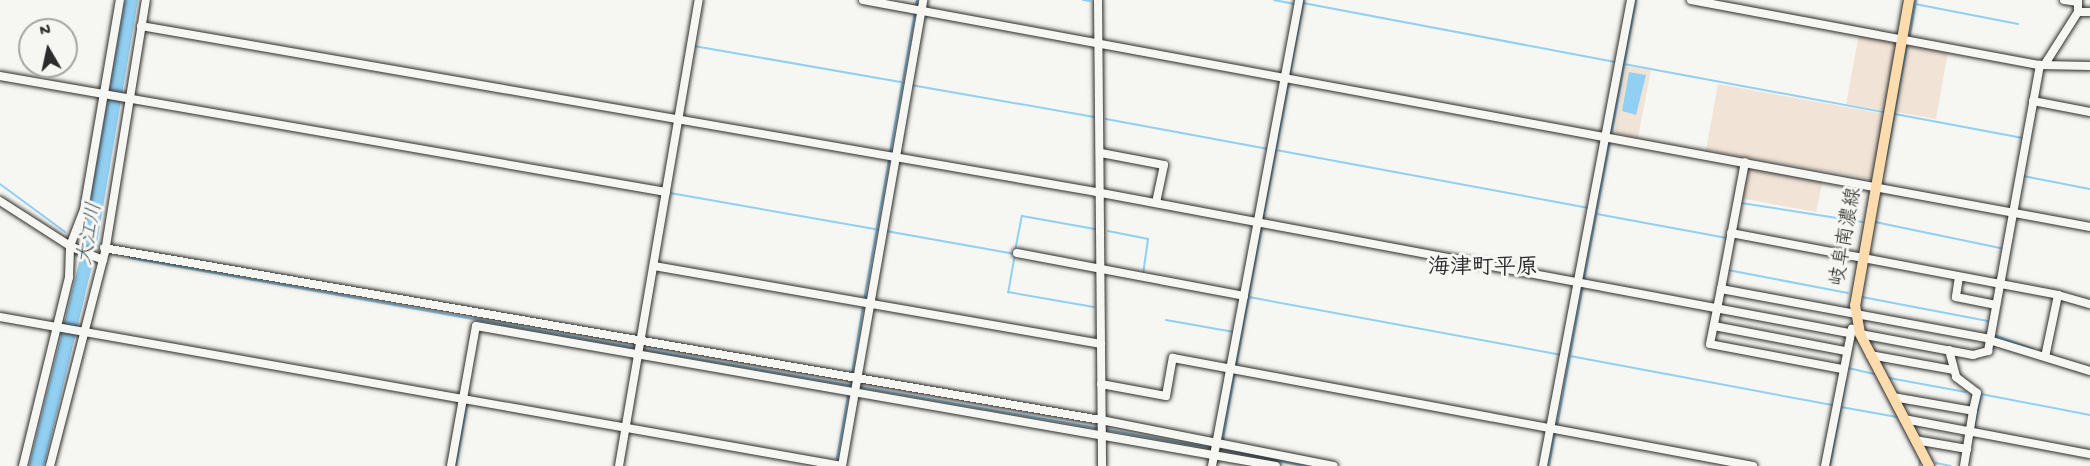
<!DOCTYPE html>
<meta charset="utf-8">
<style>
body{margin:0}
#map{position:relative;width:2090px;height:466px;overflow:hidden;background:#f6f6f2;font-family:"Gochi Hand","Klee One",sans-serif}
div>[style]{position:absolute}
.built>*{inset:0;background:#f1e3d6}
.water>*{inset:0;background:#91d0f2}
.stream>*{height:2px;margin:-1px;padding:0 1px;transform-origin:1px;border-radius:1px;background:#91d0f2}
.roads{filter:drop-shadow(0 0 2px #2b2b2b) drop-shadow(0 0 2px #2b2b2b)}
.minor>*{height:8px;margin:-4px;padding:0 4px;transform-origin:4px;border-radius:4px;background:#f6f6f2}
.major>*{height:10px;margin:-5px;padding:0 5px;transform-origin:5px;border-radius:5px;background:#fcdcac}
span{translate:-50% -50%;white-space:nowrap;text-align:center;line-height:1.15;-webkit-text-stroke:6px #f6f6f2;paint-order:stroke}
.street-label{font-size:20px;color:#2b2b2b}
.water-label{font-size:21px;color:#44545d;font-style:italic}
.quarter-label{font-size:22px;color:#2b2b2b;font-weight:700}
.north{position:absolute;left:18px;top:18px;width:60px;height:60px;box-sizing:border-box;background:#f6f6f2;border:2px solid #a5a5a2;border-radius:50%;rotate:351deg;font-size:16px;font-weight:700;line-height:24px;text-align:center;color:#2b2b2b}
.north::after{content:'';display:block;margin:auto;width:21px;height:27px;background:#2b2b2b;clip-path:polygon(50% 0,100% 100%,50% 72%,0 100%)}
</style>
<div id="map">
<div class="built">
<div style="clip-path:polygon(1859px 34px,1898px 42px,1885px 111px,1846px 104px)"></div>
<div style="clip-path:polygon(1909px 45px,1948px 52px,1936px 119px,1896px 112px)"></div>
<div style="clip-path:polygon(1627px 66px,1651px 70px,1638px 137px,1615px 133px)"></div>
<div style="clip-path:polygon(1718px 84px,1885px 114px,1872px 179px,1706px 150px)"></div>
<div style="clip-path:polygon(1748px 165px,1823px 179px,1816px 212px,1740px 198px)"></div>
</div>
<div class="water">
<div style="clip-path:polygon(125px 0,138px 0,96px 249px,44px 466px,29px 466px,80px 259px)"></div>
<div style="clip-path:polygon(1629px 72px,1646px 75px,1636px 115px,1622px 111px)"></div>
</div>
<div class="stream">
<div style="left:1083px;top:0;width:7px;rotate:8deg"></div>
<div style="left:1274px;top:0;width:21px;rotate:11deg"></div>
<div style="left:1303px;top:3px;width:319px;rotate:10.7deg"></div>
<div style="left:1915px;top:4px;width:105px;rotate:11deg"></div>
<div style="left:916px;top:6px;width:6px;rotate:-81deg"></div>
<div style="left:1910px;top:35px;width:36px;rotate:-80deg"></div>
<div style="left:694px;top:46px;width:214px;rotate:9.9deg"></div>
<div style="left:1624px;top:64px;width:264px;rotate:10.5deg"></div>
<div style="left:1290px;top:74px;width:75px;rotate:-79.3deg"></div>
<div style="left:911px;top:85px;width:186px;rotate:9.9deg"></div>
<div style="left:1895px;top:114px;width:130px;rotate:10.6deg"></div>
<div style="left:1106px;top:119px;width:165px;rotate:10.5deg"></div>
<div style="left:1612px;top:131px;width:133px;rotate:-79.6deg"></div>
<div style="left:1276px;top:150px;width:318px;rotate:10.5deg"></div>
<div style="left:890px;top:152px;width:142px;rotate:-79.9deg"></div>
<div style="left:1886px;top:159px;width:114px;rotate:-79.4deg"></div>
<div style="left:2023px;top:176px;width:68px;rotate:11deg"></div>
<div style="left:0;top:184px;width:81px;rotate:36.4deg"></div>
<div style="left:670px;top:193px;width:212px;rotate:10deg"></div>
<div style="left:1741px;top:203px;width:123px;rotate:8.9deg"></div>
<div style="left:1597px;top:214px;width:132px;rotate:10.5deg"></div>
<div style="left:1263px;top:220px;width:140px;rotate:-79.3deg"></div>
<div style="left:1875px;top:222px;width:129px;rotate:11.7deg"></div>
<div style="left:886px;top:231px;width:131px;rotate:10.1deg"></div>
<div style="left:1015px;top:254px;width:39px;rotate:100deg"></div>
<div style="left:1008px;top:292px;width:87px;rotate:9.9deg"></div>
<div style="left:1108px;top:231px;width:41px;rotate:11.3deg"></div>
<div style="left:1148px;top:239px;width:35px;rotate:98deg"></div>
<div style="left:1015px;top:251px;width:36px;rotate:-79deg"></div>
<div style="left:1022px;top:216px;width:74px;rotate:10.1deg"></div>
<div style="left:130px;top:258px;width:514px;rotate:10.09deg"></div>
<div style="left:1728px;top:270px;width:122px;rotate:10.9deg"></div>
<div style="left:1584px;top:280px;width:141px;rotate:-79.4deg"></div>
<div style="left:1249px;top:297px;width:318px;rotate:10.5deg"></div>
<div style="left:1862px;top:297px;width:128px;rotate:10.8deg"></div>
<div style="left:864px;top:300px;width:143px;rotate:-79.9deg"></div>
<div style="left:1166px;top:320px;width:69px;rotate:10deg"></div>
<div style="left:1994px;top:335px;width:41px;rotate:19.7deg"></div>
<div style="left:641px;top:349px;width:580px;rotate:9.84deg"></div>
<div style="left:1570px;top:356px;width:268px;rotate:10.6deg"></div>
<div style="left:1236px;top:367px;width:144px;rotate:-79.6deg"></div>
<div style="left:1848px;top:368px;width:27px;rotate:13deg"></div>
<div style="left:852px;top:374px;width:69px;rotate:-80.8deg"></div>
<div style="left:1889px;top:378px;width:78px;rotate:10.3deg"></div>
<div style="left:1841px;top:407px;width:57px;rotate:10.1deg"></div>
<div style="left:1557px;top:427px;width:144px;rotate:-79.6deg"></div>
<div style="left:1974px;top:429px;width:36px;rotate:-79deg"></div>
<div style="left:1981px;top:394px;width:111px;rotate:10.9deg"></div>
<div style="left:1223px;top:440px;width:69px;rotate:-80deg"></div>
<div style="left:1218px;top:449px;width:89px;rotate:11.1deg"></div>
<div style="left:837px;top:458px;width:64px;rotate:-80.1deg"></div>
<div style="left:1936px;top:463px;width:15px;rotate:11deg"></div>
<div style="left:456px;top:466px;width:63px;rotate:-79.9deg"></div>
<div style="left:1549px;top:466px;width:35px;rotate:-80deg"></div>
<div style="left:1830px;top:466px;width:87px;rotate:-79.5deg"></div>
<div style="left:1919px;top:466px;width:6px;rotate:-81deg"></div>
</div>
<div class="roads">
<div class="minor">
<div style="left:863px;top:0;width:1248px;rotate:10.48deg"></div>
<div style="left:1098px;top:0;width:466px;rotate:89.5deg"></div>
<div style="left:1691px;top:0;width:355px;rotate:10.6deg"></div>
<div style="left:2040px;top:65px;width:50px;rotate:1.1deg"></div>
<div style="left:2064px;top:0;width:14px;rotate:8deg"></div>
<div style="left:2078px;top:12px;width:12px"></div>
<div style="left:141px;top:26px;width:969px;rotate:9.86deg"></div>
<div style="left:1096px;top:192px;width:766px;rotate:10.61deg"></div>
<div style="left:2045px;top:64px;width:62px;rotate:-57.6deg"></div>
<div style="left:2078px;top:12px;width:12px;rotate:-90deg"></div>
<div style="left:0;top:76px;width:676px;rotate:9.88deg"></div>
<div style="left:2033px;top:101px;width:58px;rotate:10.9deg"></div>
<div style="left:1101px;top:153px;width:64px;rotate:10.8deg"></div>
<div style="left:1164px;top:165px;width:39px;rotate:102deg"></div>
<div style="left:0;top:201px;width:83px;rotate:32.7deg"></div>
<div style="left:70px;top:246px;width:36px;rotate:23deg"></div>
<div style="left:1731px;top:233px;width:333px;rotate:10.7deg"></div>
<div style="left:2058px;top:295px;width:63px;rotate:101.8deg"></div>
<div style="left:104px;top:248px;width:1012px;rotate:9.79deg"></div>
<div style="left:1101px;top:420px;width:237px;rotate:11.2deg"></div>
<div style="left:1017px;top:253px;width:231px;rotate:10.7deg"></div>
<div style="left:654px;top:266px;width:454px;rotate:9.9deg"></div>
<div style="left:1959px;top:277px;width:20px;rotate:99deg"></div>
<div style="left:1956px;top:297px;width:41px;rotate:11.3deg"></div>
<div style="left:1721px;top:289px;width:129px;rotate:-79.3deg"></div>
<div style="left:2058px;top:295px;width:33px;rotate:16deg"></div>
<div style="left:0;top:317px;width:855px;rotate:10.04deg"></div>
<div style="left:1714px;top:326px;width:133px;rotate:10.8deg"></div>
<div style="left:1860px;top:334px;width:115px;rotate:10.5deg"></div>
<div style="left:1973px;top:355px;width:16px;rotate:-15deg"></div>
<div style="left:1988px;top:351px;width:291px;rotate:-79.7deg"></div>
<div style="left:1989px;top:340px;width:106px;rotate:17.1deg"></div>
<div style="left:1949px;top:350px;width:28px;rotate:75deg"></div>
<div style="left:1956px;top:377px;width:26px;rotate:37deg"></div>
<div style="left:1977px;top:393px;width:18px;rotate:103deg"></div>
<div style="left:1870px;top:355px;width:84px;rotate:10.2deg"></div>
<div style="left:1842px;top:369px;width:134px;rotate:-169.3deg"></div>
<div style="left:1710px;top:344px;width:56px;rotate:-78.7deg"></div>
<div style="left:1721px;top:289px;width:274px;rotate:10.5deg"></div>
<div style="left:1101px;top:384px;width:66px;rotate:10.5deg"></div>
<div style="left:1166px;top:396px;width:39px;rotate:-80deg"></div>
<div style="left:1173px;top:358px;width:590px;rotate:10.55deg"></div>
<div style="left:1893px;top:397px;width:81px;rotate:9.9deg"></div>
<div style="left:1973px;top:411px;width:56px;rotate:99.3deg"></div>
<div style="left:1904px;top:419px;width:189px;rotate:10.7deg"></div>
<div style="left:1915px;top:440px;width:53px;rotate:9.8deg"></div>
<div style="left:23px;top:466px;width:195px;rotate:-76.3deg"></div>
<div style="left:69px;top:277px;width:31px;rotate:-88deg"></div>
<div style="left:70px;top:246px;width:39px;rotate:-69deg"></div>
<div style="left:84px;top:210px;width:213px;rotate:-80.3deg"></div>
<div style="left:50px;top:466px;width:221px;rotate:-75.6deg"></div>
<div style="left:105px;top:252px;width:255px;rotate:-80.8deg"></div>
<div style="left:451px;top:466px;width:142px;rotate:-79.9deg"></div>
<div style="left:476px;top:326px;width:812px;rotate:9.93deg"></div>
<div style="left:619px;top:466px;width:473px;rotate:-80.3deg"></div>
<div style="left:842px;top:466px;width:473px;rotate:-80.1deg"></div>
<div style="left:1212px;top:466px;width:474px;rotate:-79.4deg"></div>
<div style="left:1543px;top:466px;width:474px;rotate:-79.3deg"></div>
<div style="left:1825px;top:466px;width:140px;rotate:-78.9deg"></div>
</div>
<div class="major">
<div style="left:1909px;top:0;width:310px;rotate:100deg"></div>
<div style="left:1855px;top:305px;width:29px;rotate:80deg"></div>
<div style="left:1860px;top:334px;width:149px;rotate:62.4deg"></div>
</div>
</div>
<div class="street-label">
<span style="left:1847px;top:237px;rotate:-80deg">岐阜南濃線</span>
</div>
<div class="water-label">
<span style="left:92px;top:234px;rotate:-80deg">大江川</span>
</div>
<div class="quarter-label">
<span style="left:1483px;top:270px">海津町平原</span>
</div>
<div class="north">N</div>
</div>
